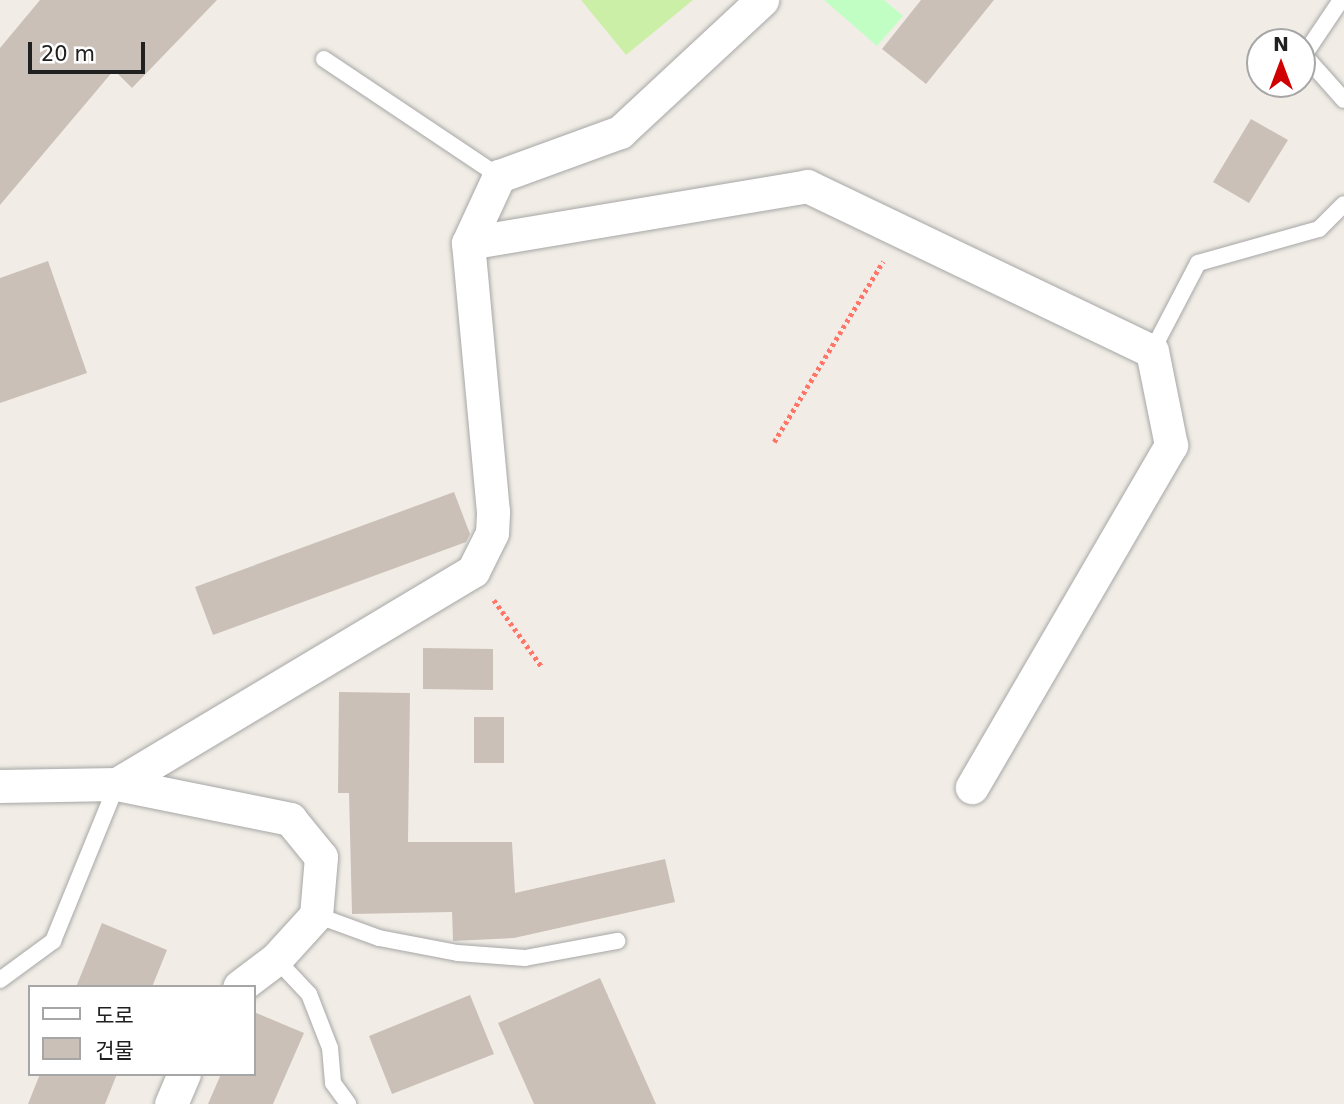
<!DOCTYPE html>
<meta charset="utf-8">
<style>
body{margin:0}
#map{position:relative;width:1344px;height:1104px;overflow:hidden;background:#f1ede6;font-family:"DejaVu Sans","Noto Sans KR",sans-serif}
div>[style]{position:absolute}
.grass>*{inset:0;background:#ccefa8}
.park>*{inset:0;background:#c0fec4}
.building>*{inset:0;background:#cac0b8}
.path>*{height:4.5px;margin-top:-2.25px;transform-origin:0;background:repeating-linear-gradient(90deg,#ff7669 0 3.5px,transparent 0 7px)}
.roads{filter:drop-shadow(0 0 2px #a7a7a7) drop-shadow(0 0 2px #a7a7a7)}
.lane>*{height:16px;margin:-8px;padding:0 8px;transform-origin:8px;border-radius:8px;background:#fff}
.street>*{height:33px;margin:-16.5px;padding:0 16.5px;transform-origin:16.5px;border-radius:16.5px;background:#fff}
span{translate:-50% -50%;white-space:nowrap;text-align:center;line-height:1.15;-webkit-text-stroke:6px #fff;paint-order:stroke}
.legend{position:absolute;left:28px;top:985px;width:228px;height:91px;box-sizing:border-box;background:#fff;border:2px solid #a6a6a6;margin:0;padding:9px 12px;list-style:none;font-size:21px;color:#202020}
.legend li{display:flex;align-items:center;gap:14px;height:35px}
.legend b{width:35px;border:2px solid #a6a6a6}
.north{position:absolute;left:1246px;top:28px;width:70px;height:70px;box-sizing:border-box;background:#fff;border:2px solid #a6a6a6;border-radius:50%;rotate:0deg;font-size:19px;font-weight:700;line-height:28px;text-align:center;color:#202020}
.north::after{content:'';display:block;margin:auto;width:24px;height:32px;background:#d00003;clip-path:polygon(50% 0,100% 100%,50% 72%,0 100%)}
.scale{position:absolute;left:28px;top:42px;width:117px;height:32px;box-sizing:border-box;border:4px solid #202020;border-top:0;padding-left:9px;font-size:21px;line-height:24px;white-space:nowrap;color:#202020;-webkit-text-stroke:5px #fff;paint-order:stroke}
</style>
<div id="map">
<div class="grass">
<div style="clip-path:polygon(581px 0,693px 0,626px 55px)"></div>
</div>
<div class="park">
<div style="clip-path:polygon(824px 0,884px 0,903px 16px,877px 46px)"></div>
</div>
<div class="building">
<div style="clip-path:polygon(40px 0,217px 0,132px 88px,114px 70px,0 205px,0 48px)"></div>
<div style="clip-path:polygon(921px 0,994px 0,926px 84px,882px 49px)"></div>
<div style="clip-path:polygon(1251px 119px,1288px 140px,1249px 203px,1213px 182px)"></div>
<div style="clip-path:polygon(48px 261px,87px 373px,0 403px,0 278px)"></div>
<div style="clip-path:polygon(454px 492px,470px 534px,466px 542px,213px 635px,195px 587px)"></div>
<div style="clip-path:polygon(423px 648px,493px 649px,493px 690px,423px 689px)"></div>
<div style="clip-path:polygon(339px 692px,410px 693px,408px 842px,512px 842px,515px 893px,665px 859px,675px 902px,514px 938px,453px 941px,452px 912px,352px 914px,349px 793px,338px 793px)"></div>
<div style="clip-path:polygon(474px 717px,504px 717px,504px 763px,474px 763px)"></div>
<div style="clip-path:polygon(102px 923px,167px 950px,152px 987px,76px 987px)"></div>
<div style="clip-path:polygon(600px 978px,656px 1104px,534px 1104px,498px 1023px)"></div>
<div style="clip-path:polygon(470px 995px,494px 1054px,392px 1094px,369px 1036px)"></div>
<div style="clip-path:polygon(254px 1012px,304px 1033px,273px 1104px,208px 1104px,221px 1074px,254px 1074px)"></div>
<div style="clip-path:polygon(40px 1074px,117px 1074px,105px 1104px,28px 1104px)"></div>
</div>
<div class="path">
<div style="left:774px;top:442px;width:211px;rotate:-58.9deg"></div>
<div style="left:494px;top:600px;width:82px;rotate:54.4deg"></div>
</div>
<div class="roads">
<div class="lane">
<div style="left:1341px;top:0;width:66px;rotate:123.9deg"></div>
<div style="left:1304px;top:55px;width:60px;rotate:48.4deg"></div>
<div style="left:324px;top:59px;width:211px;rotate:33.8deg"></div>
<div style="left:1152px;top:351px;width:99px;rotate:-62.4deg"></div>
<div style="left:1198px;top:263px;width:126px;rotate:-15.7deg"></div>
<div style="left:1319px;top:229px;width:35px;rotate:-45deg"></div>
<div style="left:316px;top:915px;width:67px;rotate:20.1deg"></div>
<div style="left:379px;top:938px;width:80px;rotate:10.8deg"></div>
<div style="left:458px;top:953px;width:67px;rotate:4.3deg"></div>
<div style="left:525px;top:958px;width:94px;rotate:-10.5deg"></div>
<div style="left:276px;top:959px;width:48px;rotate:46.7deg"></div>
<div style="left:309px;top:994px;width:58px;rotate:68.7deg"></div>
<div style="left:330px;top:1048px;width:35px;rotate:85deg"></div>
<div style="left:333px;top:1083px;width:26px;rotate:54deg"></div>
<div style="left:0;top:980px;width:66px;rotate:-36.3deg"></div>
<div style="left:53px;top:941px;width:170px;rotate:-67.8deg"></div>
</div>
<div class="street">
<div style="left:468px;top:243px;width:344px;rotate:-9.5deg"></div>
<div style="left:807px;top:186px;width:382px;rotate:25.6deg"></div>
<div style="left:1152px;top:351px;width:96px;rotate:78.6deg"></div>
<div style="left:1171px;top:445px;width:396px;rotate:120.2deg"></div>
<div style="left:117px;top:784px;width:415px;rotate:-30.9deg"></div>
<div style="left:473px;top:571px;width:42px;rotate:-63.4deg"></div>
<div style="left:492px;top:533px;width:21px;rotate:-87deg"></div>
<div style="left:493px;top:512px;width:270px;rotate:-95.3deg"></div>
<div style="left:468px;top:243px;width:74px;rotate:-65.2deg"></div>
<div style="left:499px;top:176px;width:129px;rotate:-20deg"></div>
<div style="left:620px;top:132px;width:194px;rotate:-42.9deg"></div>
<div style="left:0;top:786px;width:117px;rotate:-1deg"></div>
<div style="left:117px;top:784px;width:177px;rotate:11.4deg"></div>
<div style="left:290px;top:819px;width:49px;rotate:50.8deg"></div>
<div style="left:321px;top:857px;width:58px;rotate:94.9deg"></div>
<div style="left:316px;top:915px;width:59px;rotate:132.3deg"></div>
<div style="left:276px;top:959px;width:46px;rotate:142.9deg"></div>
<div style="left:171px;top:1104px;width:33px;rotate:-67deg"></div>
</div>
</div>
<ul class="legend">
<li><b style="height:9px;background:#fff"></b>도로</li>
<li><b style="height:19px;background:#cac0b8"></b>건물</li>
</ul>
<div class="north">N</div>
<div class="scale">20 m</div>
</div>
